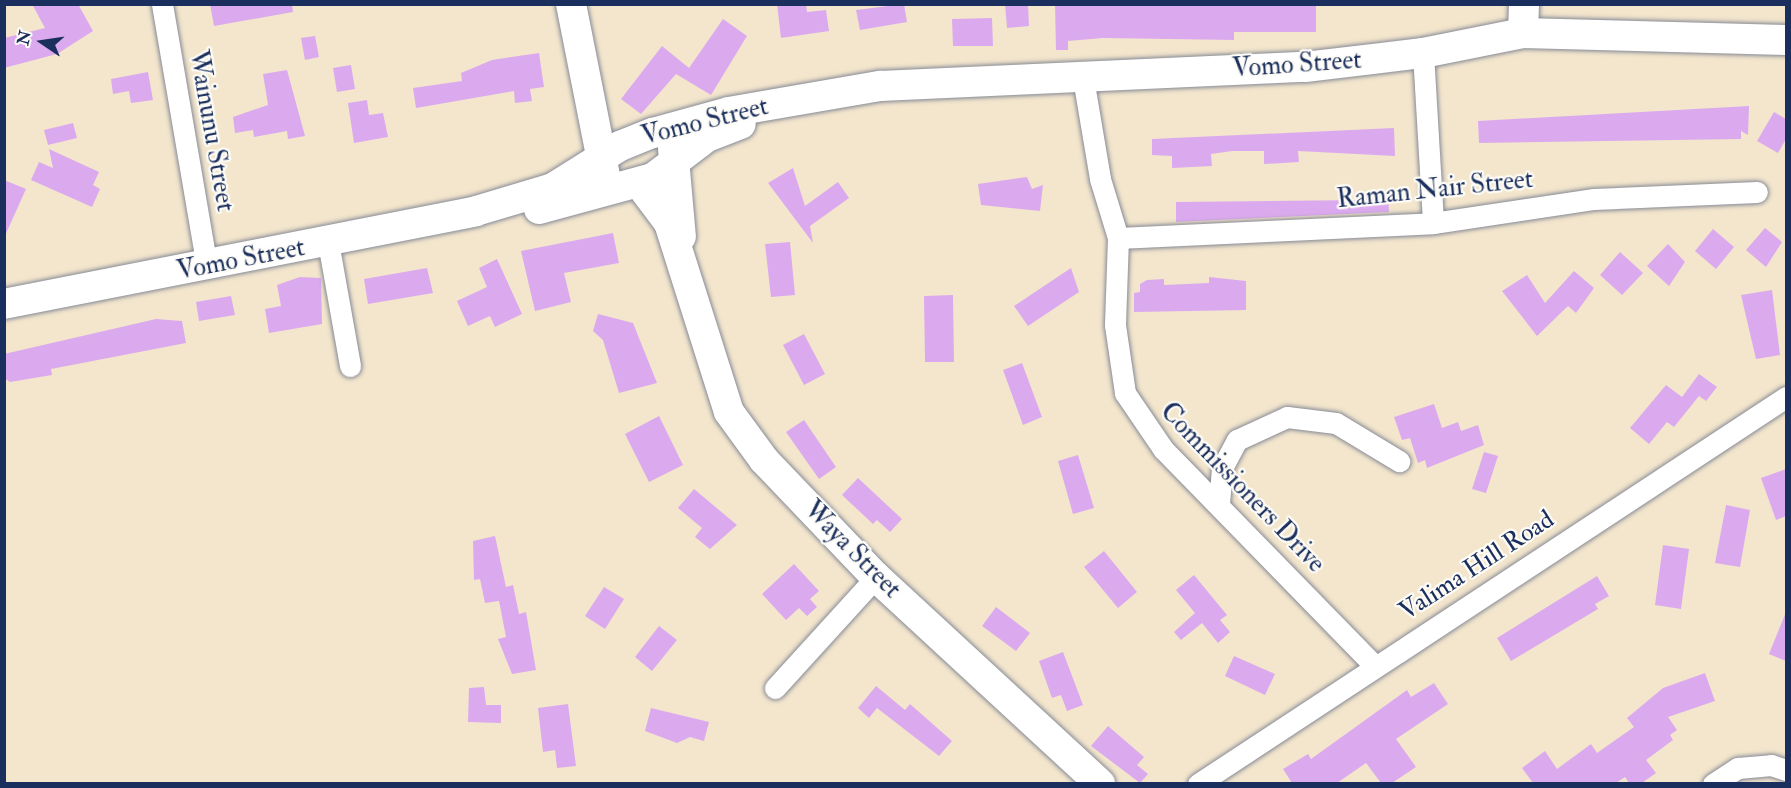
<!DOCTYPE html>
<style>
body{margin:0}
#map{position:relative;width:1791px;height:788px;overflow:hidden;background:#f3e6cd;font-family:"IM FELL Double Pica",serif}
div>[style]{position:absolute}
.building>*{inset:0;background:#dbaaee}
.roads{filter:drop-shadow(0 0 2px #878a96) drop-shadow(0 0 2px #878a96)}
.minor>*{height:21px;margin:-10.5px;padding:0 10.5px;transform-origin:10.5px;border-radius:10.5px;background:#fff}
.secondary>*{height:30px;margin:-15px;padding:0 15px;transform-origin:15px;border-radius:15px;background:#fff}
span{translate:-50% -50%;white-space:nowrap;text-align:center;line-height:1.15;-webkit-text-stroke:4.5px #fdfcf7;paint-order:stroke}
.street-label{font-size:26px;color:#1b2f5e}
.frame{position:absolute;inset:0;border:6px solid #1b2f5e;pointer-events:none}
.north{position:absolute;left:12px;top:12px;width:60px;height:60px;-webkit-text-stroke:4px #fdfcf7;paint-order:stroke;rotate:283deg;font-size:16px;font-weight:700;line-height:24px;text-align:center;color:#1b2f5e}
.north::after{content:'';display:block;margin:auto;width:21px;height:27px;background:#1b2f5e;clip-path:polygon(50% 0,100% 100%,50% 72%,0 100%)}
</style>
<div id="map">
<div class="building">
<div style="clip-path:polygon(32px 4px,78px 4px,93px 31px,57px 54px,4px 68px,4px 38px,45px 28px)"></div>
<div style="clip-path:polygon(210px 4px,292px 4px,293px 12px,214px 26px)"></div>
<div style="clip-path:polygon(777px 4px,806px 4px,807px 12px,826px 10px,829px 31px,781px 38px)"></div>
<div style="clip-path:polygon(904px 4px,907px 22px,860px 30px,856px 10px)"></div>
<div style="clip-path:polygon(1005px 4px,1028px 4px,1029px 26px,1007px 28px)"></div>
<div style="clip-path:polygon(1055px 4px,1316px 4px,1316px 32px,1234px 32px,1234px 40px,1103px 38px,1068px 41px,1068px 50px,1056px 50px)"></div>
<div style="clip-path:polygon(992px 18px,993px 46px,953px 46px,952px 19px)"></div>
<div style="clip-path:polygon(723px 19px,747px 36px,711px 95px,676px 74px,641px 114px,621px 99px,662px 46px,689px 68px)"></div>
<div style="clip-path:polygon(315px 36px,319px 57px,305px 60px,301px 38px)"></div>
<div style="clip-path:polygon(539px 53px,544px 87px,530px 89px,532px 101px,515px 103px,514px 91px,416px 108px,413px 88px,462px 81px,461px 73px,492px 60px)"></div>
<div style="clip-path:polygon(351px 65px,355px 89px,337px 92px,333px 68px)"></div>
<div style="clip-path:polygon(287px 70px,305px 136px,288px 139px,287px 131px,254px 137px,253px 130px,235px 133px,233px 117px,268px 105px,263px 74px)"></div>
<div style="clip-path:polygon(148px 72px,153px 100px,131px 103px,129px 91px,113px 94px,111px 79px)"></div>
<div style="clip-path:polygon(367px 100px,369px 115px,383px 113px,388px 137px,354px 143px,348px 103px)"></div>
<div style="clip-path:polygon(1749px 106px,1748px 135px,1741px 131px,1741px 139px,1479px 143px,1478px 121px)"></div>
<div style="clip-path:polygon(1774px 112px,1786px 119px,1786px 139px,1778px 153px,1757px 141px)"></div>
<div style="clip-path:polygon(73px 123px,77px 138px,48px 145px,44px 130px)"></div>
<div style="clip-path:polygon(1394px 128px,1395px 156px,1298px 151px,1299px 162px,1264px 164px,1264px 151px,1232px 151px,1211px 154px,1212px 166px,1172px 168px,1172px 156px,1152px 155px,1152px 139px)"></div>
<div style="clip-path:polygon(49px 149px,99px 172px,93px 185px,100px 189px,92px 207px,31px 180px,39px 162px,53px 168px)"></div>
<div style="clip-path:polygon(793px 168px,805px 206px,838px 182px,849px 198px,810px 226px,813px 243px,768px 183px)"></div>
<div style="clip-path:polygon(1027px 177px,1032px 189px,1043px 185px,1040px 211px,981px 205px,978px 184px)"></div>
<div style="clip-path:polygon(4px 180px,26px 189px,4px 238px)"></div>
<div style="clip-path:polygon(1388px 193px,1389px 212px,1176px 222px,1176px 202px,1363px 200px,1363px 194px)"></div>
<div style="clip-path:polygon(1765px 228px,1782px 242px,1766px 267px,1746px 250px)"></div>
<div style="clip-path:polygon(1713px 229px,1734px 247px,1716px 269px,1695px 251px)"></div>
<div style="clip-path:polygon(613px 233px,619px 263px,564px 273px,571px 302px,535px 311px,521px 251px)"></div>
<div style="clip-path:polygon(790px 242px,795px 295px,771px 297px,765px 244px)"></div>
<div style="clip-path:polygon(1668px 244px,1685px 262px,1669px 286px,1647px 266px)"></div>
<div style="clip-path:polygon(1620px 252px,1643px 273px,1622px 295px,1600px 275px)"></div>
<div style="clip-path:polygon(497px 259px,522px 314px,495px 327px,490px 316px,468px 326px,457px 301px,487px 287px,479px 268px)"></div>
<div style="clip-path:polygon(427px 268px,433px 293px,368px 304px,364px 279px)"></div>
<div style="clip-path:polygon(1071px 268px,1079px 292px,1028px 326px,1014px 306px)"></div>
<div style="clip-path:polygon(1574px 271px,1594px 288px,1576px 313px,1568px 306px,1537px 336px,1502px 291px,1527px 275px,1545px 303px)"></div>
<div style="clip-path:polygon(300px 277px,321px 278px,322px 324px,269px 333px,265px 309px,281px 306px,277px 285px)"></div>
<div style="clip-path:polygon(1209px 277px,1246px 281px,1246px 310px,1134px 312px,1134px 293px,1140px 292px,1140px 284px,1147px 280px,1164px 279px,1164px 285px,1209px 283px)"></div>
<div style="clip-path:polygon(1772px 290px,1780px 355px,1756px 359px,1741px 295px)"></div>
<div style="clip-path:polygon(953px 295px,954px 362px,925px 362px,924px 296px)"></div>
<div style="clip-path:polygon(231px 296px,235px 315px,199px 321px,196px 302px)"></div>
<div style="clip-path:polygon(598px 314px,633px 323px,657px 383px,619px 393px,603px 340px,593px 331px)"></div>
<div style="clip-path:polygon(156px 319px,182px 321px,186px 343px,51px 369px,52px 375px,10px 382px,4px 378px,4px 354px)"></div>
<div style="clip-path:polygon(804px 334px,825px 374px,804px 385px,783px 345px)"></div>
<div style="clip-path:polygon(1022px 363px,1042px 417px,1023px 425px,1003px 370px)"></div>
<div style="clip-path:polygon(1699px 374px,1717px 387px,1706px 401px,1699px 396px,1674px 427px,1667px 422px,1649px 444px,1630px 428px,1666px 385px,1682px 397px)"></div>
<div style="clip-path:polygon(1434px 404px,1442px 428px,1458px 422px,1461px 431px,1478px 425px,1484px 445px,1427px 468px,1425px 460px,1418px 463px,1410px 438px,1402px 440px,1394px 417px)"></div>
<div style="clip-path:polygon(659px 416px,683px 465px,649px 482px,625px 434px)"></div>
<div style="clip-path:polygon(804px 420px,836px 467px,819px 479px,786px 432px)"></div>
<div style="clip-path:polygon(1484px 452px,1498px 456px,1486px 493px,1472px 489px)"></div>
<div style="clip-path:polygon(1078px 455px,1094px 508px,1073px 514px,1058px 461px)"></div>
<div style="clip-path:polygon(1786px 469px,1786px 516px,1776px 520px,1761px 478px)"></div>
<div style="clip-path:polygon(858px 478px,902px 519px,890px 532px,877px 520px,873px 524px,842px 495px)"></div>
<div style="clip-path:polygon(694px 489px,737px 525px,710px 549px,695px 537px,702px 528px,678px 508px)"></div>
<div style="clip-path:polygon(1726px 505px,1750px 510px,1740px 567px,1715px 563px)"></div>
<div style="clip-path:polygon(495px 536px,506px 587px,513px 585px,519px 614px,526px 612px,536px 670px,512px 674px,498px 639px,506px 637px,499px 601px,485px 603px,480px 579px,474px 580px,473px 541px)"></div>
<div style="clip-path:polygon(1663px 545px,1689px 549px,1681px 609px,1655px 605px)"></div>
<div style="clip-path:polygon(1104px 551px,1137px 592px,1118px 608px,1084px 567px)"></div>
<div style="clip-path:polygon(794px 564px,819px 591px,810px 599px,817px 607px,807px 616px,799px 608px,786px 620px,762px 594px)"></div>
<div style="clip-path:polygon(1194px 575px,1227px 615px,1220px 620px,1230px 632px,1218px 643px,1202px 623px,1181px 640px,1174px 632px,1195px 613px,1176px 590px)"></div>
<div style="clip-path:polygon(1597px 576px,1609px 596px,1595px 604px,1598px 609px,1511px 661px,1497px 638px)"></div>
<div style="clip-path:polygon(604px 587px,624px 599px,605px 629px,585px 616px)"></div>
<div style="clip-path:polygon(996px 607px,1030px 633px,1016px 651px,982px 626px)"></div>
<div style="clip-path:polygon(1786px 612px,1786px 661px,1769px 654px)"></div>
<div style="clip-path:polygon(659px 626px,677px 640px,652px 671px,635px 657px)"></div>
<div style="clip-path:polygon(1063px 652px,1083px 705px,1067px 711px,1061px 695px,1052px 698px,1039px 661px)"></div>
<div style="clip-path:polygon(1234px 656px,1275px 674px,1265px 695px,1225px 676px)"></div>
<div style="clip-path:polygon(1705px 673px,1715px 701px,1668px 717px,1677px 730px,1670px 735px,1673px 740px,1646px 760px,1656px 773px,1642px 783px,1629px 783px,1625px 777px,1616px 783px,1533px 783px,1522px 768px,1545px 751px,1557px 769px,1591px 744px,1597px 753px,1634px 727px,1627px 718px,1663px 688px)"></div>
<div style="clip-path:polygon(1434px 683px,1448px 704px,1396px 739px,1416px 767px,1392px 783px,1381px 783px,1366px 763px,1337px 783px,1292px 783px,1283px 769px,1308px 754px,1311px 759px,1407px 690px,1411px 697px)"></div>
<div style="clip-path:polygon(876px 686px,905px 710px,910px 704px,952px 741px,939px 756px,877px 708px,869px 718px,858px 708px)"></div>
<div style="clip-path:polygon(484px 687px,486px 705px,501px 705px,501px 723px,468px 722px,469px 688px)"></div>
<div style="clip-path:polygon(568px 704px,576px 766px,557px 768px,555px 750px,543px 752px,538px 708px)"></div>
<div style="clip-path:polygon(651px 708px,709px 722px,704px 741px,690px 737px,677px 743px,645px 731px)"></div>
<div style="clip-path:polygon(1108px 726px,1144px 757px,1137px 765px,1148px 774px,1140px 783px,1091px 746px)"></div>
</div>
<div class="roads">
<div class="minor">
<div style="left:162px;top:4px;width:267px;rotate:80.3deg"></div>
<div style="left:1423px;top:53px;width:170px;rotate:86.6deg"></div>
<div style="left:1083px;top:78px;width:102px;rotate:80.4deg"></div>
<div style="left:1100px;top:179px;width:62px;rotate:73deg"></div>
<div style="left:1118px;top:238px;width:87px;rotate:92deg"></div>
<div style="left:1115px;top:325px;width:69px;rotate:81.6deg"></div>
<div style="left:1125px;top:393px;width:68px;rotate:55.8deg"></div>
<div style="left:1163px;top:449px;width:302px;rotate:45.7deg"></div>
<div style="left:1118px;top:238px;width:315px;rotate:-2.7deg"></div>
<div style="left:1433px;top:223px;width:163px;rotate:-8.5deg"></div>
<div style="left:1594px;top:199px;width:163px;rotate:-2.5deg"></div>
<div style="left:328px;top:242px;width:126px;rotate:79.9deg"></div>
<div style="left:1219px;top:503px;width:35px;rotate:-85deg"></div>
<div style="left:1222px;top:468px;width:32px;rotate:-62deg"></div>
<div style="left:1237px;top:440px;width:55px;rotate:-24.7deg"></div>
<div style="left:1287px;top:417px;width:49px;rotate:7deg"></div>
<div style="left:1336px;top:423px;width:74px;rotate:31.1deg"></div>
<div style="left:775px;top:688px;width:150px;rotate:-47.7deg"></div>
<div style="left:1198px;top:784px;width:704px;rotate:-33.35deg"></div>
<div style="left:1713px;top:784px;width:30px;rotate:-33deg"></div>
<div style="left:1738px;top:768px;width:33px;rotate:-5deg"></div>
<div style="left:1771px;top:765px;width:16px;rotate:18deg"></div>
</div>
<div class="secondary">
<div style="left:571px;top:4px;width:174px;rotate:78.8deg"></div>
<div style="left:1523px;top:33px;width:29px;rotate:-88deg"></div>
<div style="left:673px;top:148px;width:89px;rotate:84.9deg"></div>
<div style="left:639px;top:183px;width:50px;rotate:53.1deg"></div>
<div style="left:669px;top:223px;width:198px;rotate:72.4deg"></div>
<div style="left:729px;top:412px;width:59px;rotate:53.9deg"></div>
<div style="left:764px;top:460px;width:162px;rotate:46.3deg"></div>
<div style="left:876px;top:577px;width:305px;rotate:42.7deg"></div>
<div style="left:539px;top:209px;width:118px;rotate:-15.2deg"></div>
<div style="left:653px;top:178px;width:68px;rotate:-37.2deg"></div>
<div style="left:707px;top:137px;width:36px;rotate:-21deg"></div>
<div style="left:4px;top:304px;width:481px;rotate:-11.1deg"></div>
<div style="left:476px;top:211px;width:80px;rotate:-16.6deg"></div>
<div style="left:553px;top:188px;width:79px;rotate:-32.1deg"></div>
<div style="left:620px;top:146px;width:35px;rotate:-22deg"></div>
<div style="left:653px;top:133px;width:79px;rotate:-15.4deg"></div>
<div style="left:729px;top:112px;width:153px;rotate:-9.8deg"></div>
<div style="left:880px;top:86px;width:425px;rotate:-2.6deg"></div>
<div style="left:1305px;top:67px;width:119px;rotate:-6.8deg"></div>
<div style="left:1423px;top:53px;width:102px;rotate:-11.3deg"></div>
<div style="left:1523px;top:33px;width:263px;rotate:1.5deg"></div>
</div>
</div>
<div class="street-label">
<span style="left:1297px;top:65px;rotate:-4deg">Vomo Street</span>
<span style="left:705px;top:122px;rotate:-14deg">Vomo Street</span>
<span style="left:211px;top:131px;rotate:80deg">Wainunu Street</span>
<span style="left:1435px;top:190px;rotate:-6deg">Raman Nair Street</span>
<span style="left:241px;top:260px;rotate:-11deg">Vomo Street</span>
<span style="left:1242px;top:488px;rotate:46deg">Commissioners Drive</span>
<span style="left:852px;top:550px;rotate:45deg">Waya Street</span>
<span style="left:1477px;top:566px;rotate:-33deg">Valima Hill Road</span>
</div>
<div class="frame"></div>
<div class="north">N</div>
</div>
